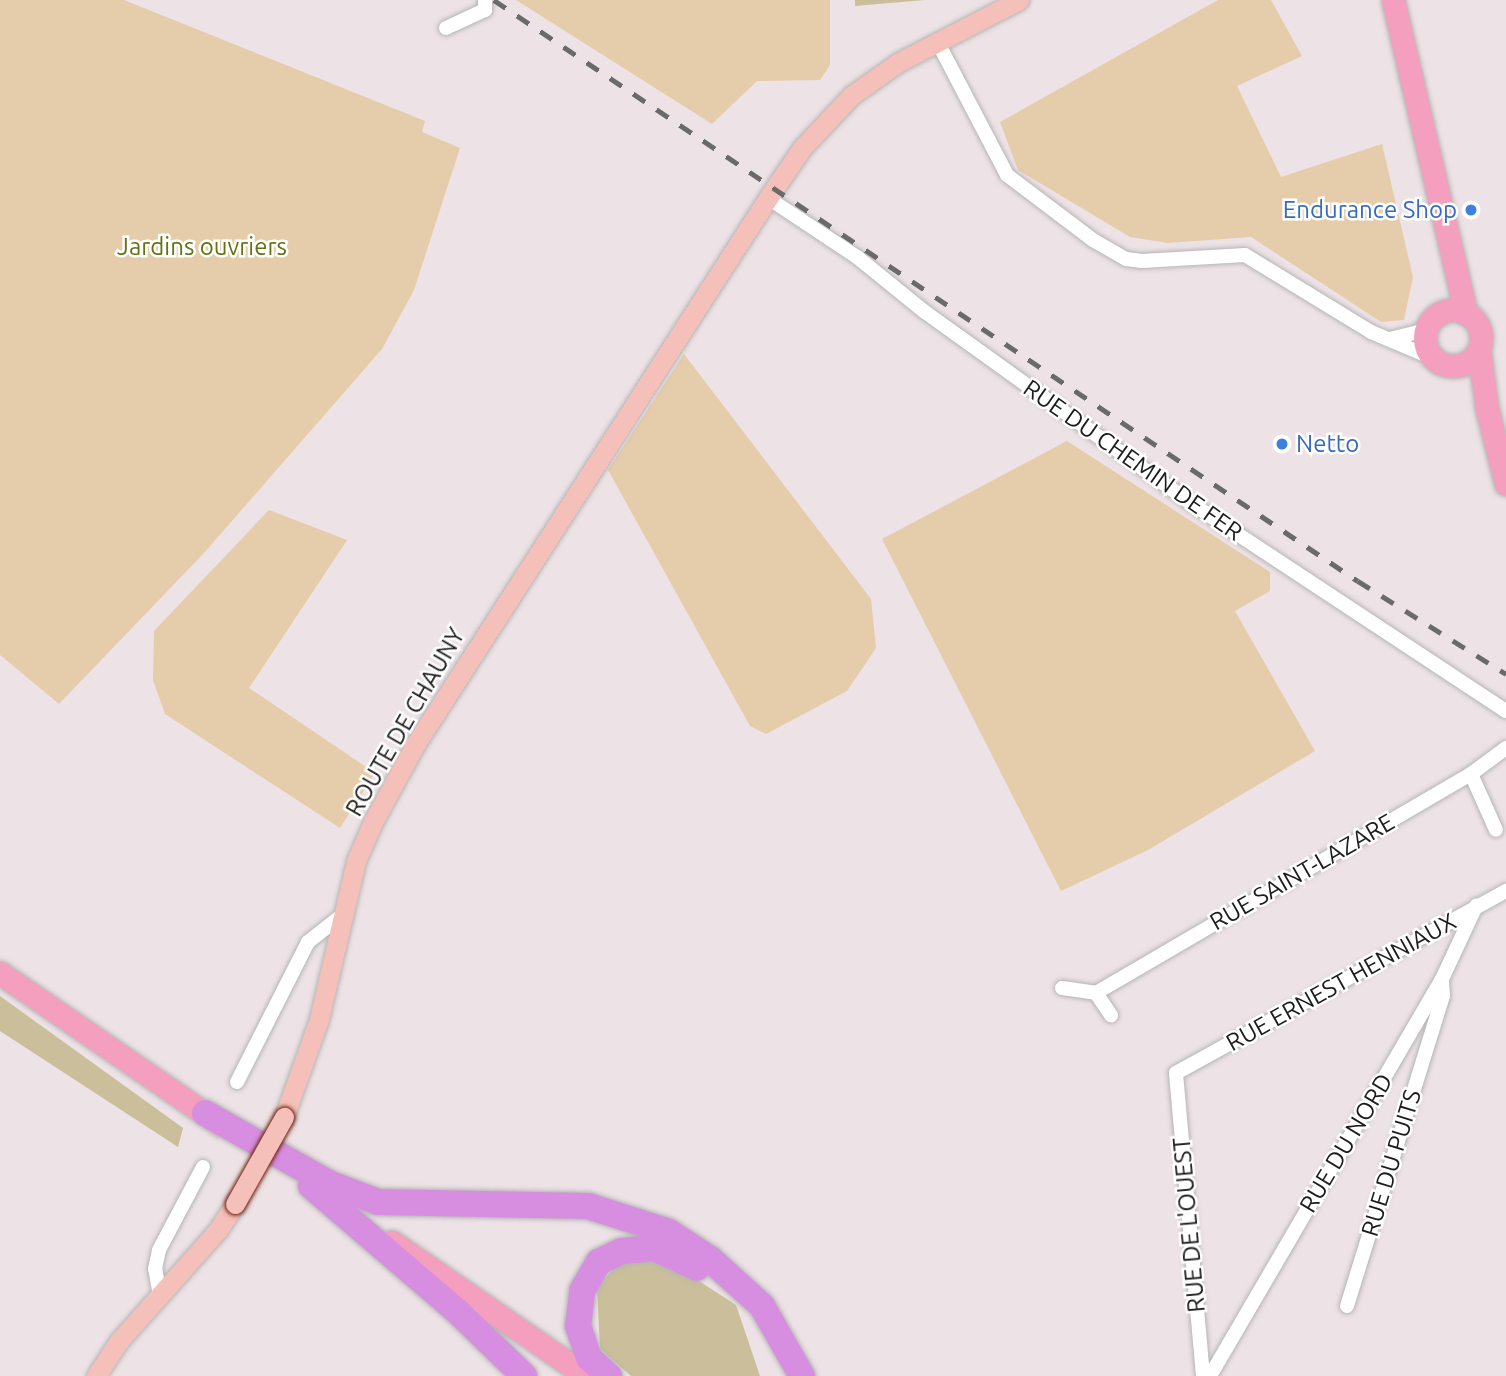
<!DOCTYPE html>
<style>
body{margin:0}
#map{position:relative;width:1506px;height:1376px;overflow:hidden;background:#ede2e5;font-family:Ubuntu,sans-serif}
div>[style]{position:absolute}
.grass>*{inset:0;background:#e5ccab}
.forest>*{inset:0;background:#cabf9a}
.roads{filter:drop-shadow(0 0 2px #b5b5b5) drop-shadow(0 0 2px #b5b5b5)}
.street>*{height:14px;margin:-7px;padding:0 7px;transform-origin:7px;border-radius:7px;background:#fff}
.secondary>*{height:19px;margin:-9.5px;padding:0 9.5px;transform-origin:9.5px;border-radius:9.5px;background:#f5c0b9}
.primary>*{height:23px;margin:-11.5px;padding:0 11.5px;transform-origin:11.5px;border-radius:11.5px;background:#f59fbe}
.primary>.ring{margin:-11.5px;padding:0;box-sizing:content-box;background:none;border:23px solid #f59fbe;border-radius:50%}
.highway>*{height:26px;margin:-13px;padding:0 13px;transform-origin:13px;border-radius:13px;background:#d78ee0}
.rail>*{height:4.5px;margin-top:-2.25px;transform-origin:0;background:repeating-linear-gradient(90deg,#6a6a6a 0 14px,transparent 0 28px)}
.bridges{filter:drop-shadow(0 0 2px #6b1d0b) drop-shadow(0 0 2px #6b1d0b)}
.secondary-bridge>*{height:19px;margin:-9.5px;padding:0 9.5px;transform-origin:9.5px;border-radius:9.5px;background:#f5c0b9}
.dots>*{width:19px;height:19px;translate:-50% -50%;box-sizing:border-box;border:4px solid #fff;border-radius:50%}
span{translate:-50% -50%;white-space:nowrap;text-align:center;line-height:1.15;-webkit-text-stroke:5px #fff;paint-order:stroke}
.shop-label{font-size:24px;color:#366cbe}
.right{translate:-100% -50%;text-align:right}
.left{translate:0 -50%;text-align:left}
.park-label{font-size:24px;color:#637312}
.street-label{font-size:24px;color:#1c1c1c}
</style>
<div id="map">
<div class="grass">
<div style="clip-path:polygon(0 0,124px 0,425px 121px,422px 132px,460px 148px,414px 290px,382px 349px,204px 553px,59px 704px,0 655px)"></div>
<div style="clip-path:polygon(516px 0,830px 0,830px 65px,820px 80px,757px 81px,712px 124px)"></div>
<div style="clip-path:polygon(1218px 0,1271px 0,1302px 56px,1237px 86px,1281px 177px,1382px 144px,1413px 277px,1404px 320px,1381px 322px,1251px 237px,1168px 243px,1130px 237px,1018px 170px,1000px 122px)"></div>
<div style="clip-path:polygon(684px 354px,871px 599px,876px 648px,847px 691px,766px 734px,750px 726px,608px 470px)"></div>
<div style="clip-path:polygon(1067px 441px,1270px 572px,1270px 591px,1235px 611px,1315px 751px,1148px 850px,1061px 891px,882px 539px)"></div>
<div style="clip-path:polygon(269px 510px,347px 540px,249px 688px,375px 773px,340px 828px,165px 714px,153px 680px,154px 631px)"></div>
</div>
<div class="forest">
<div style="clip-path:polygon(855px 0,925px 0,855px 6px)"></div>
<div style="clip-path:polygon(0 996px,183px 1128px,178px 1147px,0 1031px)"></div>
<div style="clip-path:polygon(624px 1256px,665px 1259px,736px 1305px,760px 1376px,631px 1376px,600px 1349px,597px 1288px)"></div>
</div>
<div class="roads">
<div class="street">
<div style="left:446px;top:28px;width:43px;rotate:-24.8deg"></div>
<div style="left:485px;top:10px;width:10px;rotate:-90deg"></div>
<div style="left:937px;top:41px;width:151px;rotate:62.4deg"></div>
<div style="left:1007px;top:175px;width:108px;rotate:37.1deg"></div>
<div style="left:1093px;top:240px;width:38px;rotate:30deg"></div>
<div style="left:1126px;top:259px;width:16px;rotate:7deg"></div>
<div style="left:1142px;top:261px;width:103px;rotate:-3.3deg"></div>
<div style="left:1245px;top:255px;width:148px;rotate:31.4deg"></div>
<div style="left:1371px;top:332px;width:67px;rotate:22.8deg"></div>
<div style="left:768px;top:198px;width:107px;rotate:33.5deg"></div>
<div style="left:857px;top:257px;width:87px;rotate:39deg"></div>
<div style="left:925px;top:312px;width:325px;rotate:35.7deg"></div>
<div style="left:1189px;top:502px;width:380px;rotate:33.4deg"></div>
<div style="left:1390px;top:339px;width:37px;rotate:-14deg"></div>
<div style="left:1471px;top:774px;width:61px;rotate:65.9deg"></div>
<div style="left:1062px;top:988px;width:34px;rotate:8deg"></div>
<div style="left:1096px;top:993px;width:27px;rotate:56deg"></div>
<div style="left:1096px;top:993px;width:434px;rotate:-30.3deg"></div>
<div style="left:1471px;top:774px;width:44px;rotate:-36.6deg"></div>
<div style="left:237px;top:1082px;width:157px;rotate:-63.1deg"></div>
<div style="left:308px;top:942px;width:42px;rotate:-38.2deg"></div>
<div style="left:160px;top:1296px;width:27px;rotate:-100deg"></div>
<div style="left:155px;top:1269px;width:19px;rotate:-78deg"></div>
<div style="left:159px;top:1250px;width:94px;rotate:-62.1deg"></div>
<div style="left:1347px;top:1306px;width:325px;rotate:-72.8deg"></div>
<div style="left:1443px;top:996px;width:15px;rotate:-94deg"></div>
<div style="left:1203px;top:1376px;width:304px;rotate:-95.1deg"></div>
<div style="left:1176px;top:1073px;width:377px;rotate:-28.9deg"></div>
<div style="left:1210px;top:1376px;width:460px;rotate:-59.7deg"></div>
<div style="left:1442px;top:979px;width:81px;rotate:-65deg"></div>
</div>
<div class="secondary">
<div style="left:284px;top:1117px;width:104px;rotate:-70.3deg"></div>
<div style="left:319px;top:1019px;width:162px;rotate:-76.8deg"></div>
<div style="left:356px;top:861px;width:43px;rotate:-66.4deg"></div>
<div style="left:373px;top:822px;width:88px;rotate:-61.4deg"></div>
<div style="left:415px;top:745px;width:651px;rotate:-57.16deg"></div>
<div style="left:768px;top:198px;width:60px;rotate:-55.8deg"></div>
<div style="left:802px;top:148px;width:73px;rotate:-46.7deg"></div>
<div style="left:852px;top:95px;width:57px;rotate:-35.1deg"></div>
<div style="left:899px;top:62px;width:135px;rotate:-27.3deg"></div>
<div style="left:96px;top:1376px;width:42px;rotate:-56.7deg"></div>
<div style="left:119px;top:1341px;width:149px;rotate:-48.3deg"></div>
<div style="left:218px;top:1230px;width:31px;rotate:-57deg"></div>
</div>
<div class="primary">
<div style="left:1393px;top:0;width:322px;rotate:76.9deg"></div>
<div class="ring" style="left:1425px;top:310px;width:33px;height:33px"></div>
<div style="left:1479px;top:350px;width:60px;rotate:82.3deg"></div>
<div style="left:1487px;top:409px;width:77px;rotate:75.8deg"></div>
<div style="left:0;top:973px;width:267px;rotate:34.5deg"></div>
<div style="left:392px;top:1242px;width:236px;rotate:34.6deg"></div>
</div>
<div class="highway">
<div style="left:205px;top:1113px;width:142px;rotate:29.6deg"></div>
<div style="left:328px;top:1183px;width:53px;rotate:20.8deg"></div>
<div style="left:378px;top:1202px;width:210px;rotate:1.1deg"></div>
<div style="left:588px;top:1206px;width:85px;rotate:17.8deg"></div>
<div style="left:669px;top:1232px;width:49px;rotate:33.4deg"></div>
<div style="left:710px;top:1259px;width:70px;rotate:42.1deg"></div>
<div style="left:762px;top:1306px;width:81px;rotate:60.3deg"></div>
<div style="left:311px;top:1186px;width:194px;rotate:40.6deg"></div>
<div style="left:458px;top:1312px;width:92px;rotate:44.1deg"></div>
<div style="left:609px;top:1376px;width:27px;rotate:-138deg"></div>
<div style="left:589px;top:1358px;width:34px;rotate:-109deg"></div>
<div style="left:578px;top:1326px;width:35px;rotate:-83deg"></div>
<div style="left:582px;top:1291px;width:34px;rotate:-60deg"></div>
<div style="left:599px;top:1262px;width:25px;rotate:-26deg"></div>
<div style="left:622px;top:1251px;width:32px;rotate:-5deg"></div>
<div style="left:654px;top:1248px;width:47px;rotate:24.9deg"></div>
</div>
</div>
<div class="rail">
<div style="left:494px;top:0;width:1041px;rotate:33.92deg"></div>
<div style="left:1358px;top:581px;width:175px;rotate:32.1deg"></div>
</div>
<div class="bridges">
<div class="secondary-bridge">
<div style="left:235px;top:1204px;width:100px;rotate:-60.6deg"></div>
</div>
</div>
<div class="dots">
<div style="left:1471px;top:210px;background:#3f7fe0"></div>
<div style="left:1282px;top:444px;background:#3f7fe0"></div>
</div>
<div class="shop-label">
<span class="right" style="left:1457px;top:210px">Endurance Shop</span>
<span class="left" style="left:1296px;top:444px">Netto</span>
</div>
<div class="park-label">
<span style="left:202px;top:247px">Jardins ouvriers</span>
</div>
<div class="street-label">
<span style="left:1133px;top:460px;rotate:35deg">RUE DU CHEMIN DE FER</span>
<span style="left:405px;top:722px;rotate:-60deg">ROUTE DE CHAUNY</span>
<span style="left:1302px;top:872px;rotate:-30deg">RUE SAINT-LAZARE</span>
<span style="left:1341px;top:982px;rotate:-29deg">RUE ERNEST HENNIAUX</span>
<span style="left:1346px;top:1143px;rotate:-59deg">RUE DU NORD</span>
<span style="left:1391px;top:1163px;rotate:-73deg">RUE DU PUITS</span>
<span style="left:1189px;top:1225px;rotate:-95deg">RUE DE L'OUEST</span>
</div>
</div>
